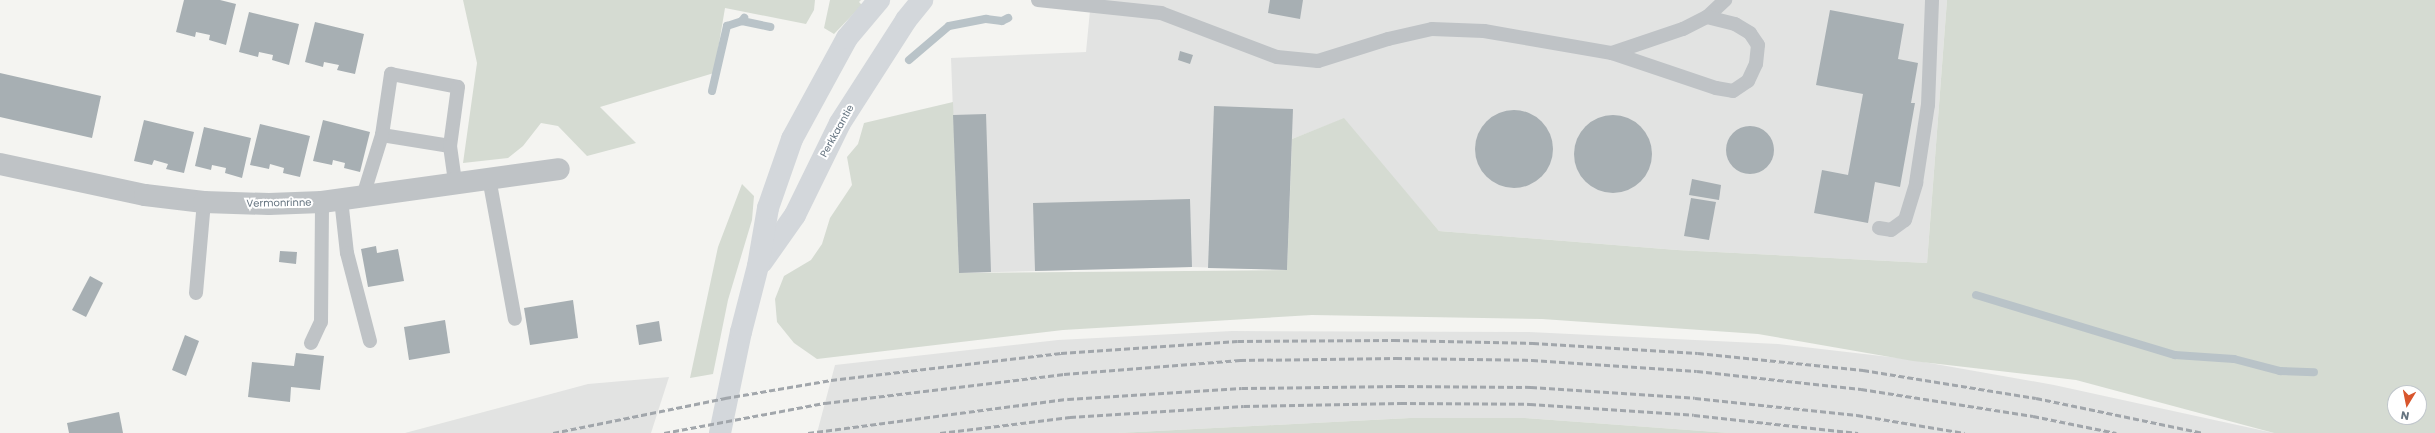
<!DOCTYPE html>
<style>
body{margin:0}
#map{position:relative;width:2435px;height:433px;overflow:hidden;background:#f4f4f1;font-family:Poppins,sans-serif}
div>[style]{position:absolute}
.built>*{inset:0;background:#e2e3e2}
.green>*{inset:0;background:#d5dbd2}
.stream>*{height:8px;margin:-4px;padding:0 4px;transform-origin:4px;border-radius:4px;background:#b9c3c8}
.building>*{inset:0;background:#a7afb3}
.round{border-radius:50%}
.lane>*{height:14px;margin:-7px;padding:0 7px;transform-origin:7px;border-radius:7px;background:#bfc3c6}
.street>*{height:22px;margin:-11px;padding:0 11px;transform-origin:11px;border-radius:11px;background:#bfc3c6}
.secondary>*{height:22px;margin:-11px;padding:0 11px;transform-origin:11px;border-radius:11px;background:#d3d7db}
.rail>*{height:3px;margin-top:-1.5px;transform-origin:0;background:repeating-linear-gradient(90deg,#a1a6ab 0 6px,transparent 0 9px)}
span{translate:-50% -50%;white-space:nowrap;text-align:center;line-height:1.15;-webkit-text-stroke:4px #fff;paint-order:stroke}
.street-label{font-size:10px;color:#657480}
.north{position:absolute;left:2387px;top:385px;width:40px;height:40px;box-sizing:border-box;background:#fff;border:1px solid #c1c7cc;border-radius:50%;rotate:190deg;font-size:11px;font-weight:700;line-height:16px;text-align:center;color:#657480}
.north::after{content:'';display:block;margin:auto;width:14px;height:18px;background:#d8562d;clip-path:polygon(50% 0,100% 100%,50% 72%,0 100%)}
</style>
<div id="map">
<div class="built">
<div style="clip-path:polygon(1091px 0,1947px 0,1927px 263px,1677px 250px,1439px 231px,1343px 119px,1292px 139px,1287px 270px,1192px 267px,959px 273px,951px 58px,1086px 52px)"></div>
<div style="clip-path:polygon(1232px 331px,1529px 332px,1778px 344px,1907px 359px,2054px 385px,2274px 433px,1730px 433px,1525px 418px,1410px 418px,1118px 433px,817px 433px,835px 365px,1058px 340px)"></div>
<div style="clip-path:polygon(669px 377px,651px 433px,405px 433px,588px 384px)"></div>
</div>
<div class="green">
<div style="clip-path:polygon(463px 0,815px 0,814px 10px,806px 24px,725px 8px,714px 73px,600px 107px,636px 143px,587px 156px,558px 126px,541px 123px,523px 146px,508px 158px,463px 163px,477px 63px)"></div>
<div style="clip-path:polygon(830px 0,861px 0,859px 2px,862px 5px,834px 34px,824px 28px)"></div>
<div style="clip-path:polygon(evenodd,1947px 0,2435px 0,2435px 433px,2274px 433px,2076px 380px,1913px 361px,1758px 334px,1542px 319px,1312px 315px,1063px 330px,817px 359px,794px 343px,777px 322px,775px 299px,784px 276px,811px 260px,822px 244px,830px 218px,852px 185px,847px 157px,858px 144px,864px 123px,953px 102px,959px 273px,1287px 270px,1292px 139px,1344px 118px,1439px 231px,1677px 250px,1927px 263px,1947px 0,2395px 393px,2419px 393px,2419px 417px,2395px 417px,2395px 393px)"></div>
<div style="clip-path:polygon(742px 184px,754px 196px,752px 220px,728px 300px,713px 374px,690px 378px,718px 247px)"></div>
<div style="clip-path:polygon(1410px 418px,1525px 418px,1730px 433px,1118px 433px)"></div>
</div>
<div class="stream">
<div style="left:742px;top:21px;width:29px;rotate:12deg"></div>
<div style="left:909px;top:60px;width:52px;rotate:-40.4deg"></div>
<div style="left:949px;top:26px;width:38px;rotate:-11deg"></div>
<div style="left:986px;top:19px;width:16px;rotate:7deg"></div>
<div style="left:1002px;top:21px;width:7px;rotate:-27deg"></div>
<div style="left:712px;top:91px;width:67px;rotate:-77deg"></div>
<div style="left:727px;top:26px;width:16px;rotate:-18deg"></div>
<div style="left:742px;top:21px;width:4px;rotate:-56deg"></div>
<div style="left:1976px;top:295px;width:208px;rotate:16.8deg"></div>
<div style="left:2175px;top:355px;width:59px;rotate:3.9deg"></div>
<div style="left:2234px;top:359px;width:48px;rotate:14.6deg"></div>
<div style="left:2280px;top:371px;width:34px;rotate:2deg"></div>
</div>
<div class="building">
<div style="clip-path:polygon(184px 0,220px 0,236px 4px,226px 45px,209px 40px,210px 35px,196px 32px,195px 37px,176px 32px)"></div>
<div style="clip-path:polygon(1270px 0,1303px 0,1300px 19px,1268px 13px)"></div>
<div style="clip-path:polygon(1830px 10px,1904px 24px,1898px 59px,1918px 63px,1911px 103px,1915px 103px,1900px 187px,1875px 182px,1868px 223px,1814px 213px,1822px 170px,1848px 175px,1863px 94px,1816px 85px)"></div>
<div style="clip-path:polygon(249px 12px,299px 24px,289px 65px,272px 60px,273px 55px,259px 52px,258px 57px,239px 52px)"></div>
<div style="clip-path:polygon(315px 22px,364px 34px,355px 74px,337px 70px,339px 65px,324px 62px,323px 67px,305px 62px)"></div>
<div style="clip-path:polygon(1180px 51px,1193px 55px,1190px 64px,1178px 60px)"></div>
<div style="clip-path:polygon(0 73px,101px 96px,92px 138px,0 117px)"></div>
<div style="clip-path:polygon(1214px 106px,1293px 109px,1287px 270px,1208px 268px)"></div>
<div class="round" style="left:1475px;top:110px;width:78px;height:78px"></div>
<div style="clip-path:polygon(986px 114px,991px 272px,959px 273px,953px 115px)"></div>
<div class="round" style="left:1574px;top:115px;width:78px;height:78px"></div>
<div style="clip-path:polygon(144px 120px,194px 132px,184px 173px,166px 169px,168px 164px,154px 160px,152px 165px,134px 161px)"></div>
<div style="clip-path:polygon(323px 120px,370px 132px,360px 172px,344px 168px,345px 163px,333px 160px,332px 165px,313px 161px)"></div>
<div style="clip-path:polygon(260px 124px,310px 136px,300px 177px,283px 173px,284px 168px,270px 164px,269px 169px,250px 165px)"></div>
<div class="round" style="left:1726px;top:126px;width:48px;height:48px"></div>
<div style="clip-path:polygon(204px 127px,251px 138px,242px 178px,225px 173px,226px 168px,212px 165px,211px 170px,195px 166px)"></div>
<div style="clip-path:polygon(1692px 179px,1721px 185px,1719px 200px,1689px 195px)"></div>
<div style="clip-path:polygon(1691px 198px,1716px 202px,1709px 240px,1684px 236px)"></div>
<div style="clip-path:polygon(1190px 199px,1192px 267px,1035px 271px,1033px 203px)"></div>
<div style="clip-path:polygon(376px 246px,377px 253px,398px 249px,404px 281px,368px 287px,361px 249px)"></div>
<div style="clip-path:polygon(280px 251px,297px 252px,296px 264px,279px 262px)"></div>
<div style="clip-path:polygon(90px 276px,103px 283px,86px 317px,72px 310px)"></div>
<div style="clip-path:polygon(573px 300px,578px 338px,530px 345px,524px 308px)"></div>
<div style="clip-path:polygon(445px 320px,450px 353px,409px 360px,404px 327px)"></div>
<div style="clip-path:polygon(659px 321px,662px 341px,639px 345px,636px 325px)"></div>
<div style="clip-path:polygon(185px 335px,199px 341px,186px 376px,172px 370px)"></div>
<div style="clip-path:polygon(296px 353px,324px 356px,320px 390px,291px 387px,290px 402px,248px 397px,252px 362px,294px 366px)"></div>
<div style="clip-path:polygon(119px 412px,123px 433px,69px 433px,67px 423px)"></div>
</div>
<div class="lane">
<div style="left:1038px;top:0;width:124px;rotate:6deg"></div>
<div style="left:1161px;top:13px;width:124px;rotate:20.8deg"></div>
<div style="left:1277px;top:57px;width:41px;rotate:5.6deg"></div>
<div style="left:1318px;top:61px;width:73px;rotate:-17.4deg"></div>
<div style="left:1388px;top:39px;width:45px;rotate:-12.8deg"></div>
<div style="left:1432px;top:29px;width:52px;rotate:2.2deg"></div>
<div style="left:1484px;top:31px;width:130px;rotate:9.8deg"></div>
<div style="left:1612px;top:53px;width:75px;rotate:-18.7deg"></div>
<div style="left:1683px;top:29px;width:27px;rotate:-27deg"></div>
<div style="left:1707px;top:17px;width:25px;rotate:-43deg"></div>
<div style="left:1612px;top:53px;width:110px;rotate:18.6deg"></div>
<div style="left:1716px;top:88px;width:17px;rotate:10deg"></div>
<div style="left:1733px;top:91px;width:18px;rotate:-34deg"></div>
<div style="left:1748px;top:81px;width:19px;rotate:-65deg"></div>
<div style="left:1756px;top:64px;width:19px;rotate:-84deg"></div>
<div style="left:1758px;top:45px;width:14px;rotate:-124deg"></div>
<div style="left:1750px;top:33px;width:17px;rotate:-149deg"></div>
<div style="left:1735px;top:24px;width:29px;rotate:-166deg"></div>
<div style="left:450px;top:146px;width:69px;rotate:-170.8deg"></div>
<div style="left:382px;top:135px;width:62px;rotate:-81.6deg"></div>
<div style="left:391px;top:74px;width:68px;rotate:11deg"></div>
<div style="left:458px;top:87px;width:60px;rotate:97.7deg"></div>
<div style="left:450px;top:146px;width:37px;rotate:82deg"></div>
<div style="left:489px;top:178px;width:143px;rotate:79.6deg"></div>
<div style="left:363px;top:196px;width:64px;rotate:-72.7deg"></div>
<div style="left:341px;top:199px;width:54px;rotate:83.7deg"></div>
<div style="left:347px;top:253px;width:91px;rotate:75.4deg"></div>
<div style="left:1879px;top:228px;width:12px;rotate:9deg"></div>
<div style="left:1891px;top:230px;width:17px;rotate:-36deg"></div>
<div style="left:1905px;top:220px;width:39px;rotate:-73deg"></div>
<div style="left:1916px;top:183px;width:79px;rotate:-81.3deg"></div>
<div style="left:1928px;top:105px;width:105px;rotate:-87.8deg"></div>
<div style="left:196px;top:293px;width:91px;rotate:-85deg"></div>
<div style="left:311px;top:343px;width:23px;rotate:-65deg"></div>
<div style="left:321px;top:322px;width:120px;rotate:-89.5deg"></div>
</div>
<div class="street">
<div style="left:0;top:164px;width:148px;rotate:12.1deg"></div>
<div style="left:145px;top:195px;width:59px;rotate:6.8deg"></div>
<div style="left:204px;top:202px;width:65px;rotate:1.8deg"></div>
<div style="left:269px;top:204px;width:53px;rotate:-2.2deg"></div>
<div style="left:322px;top:202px;width:239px;rotate:-7.9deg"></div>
</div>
<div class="secondary">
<div style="left:762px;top:262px;width:57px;rotate:-54.9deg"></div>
<div style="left:795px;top:215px;width:102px;rotate:-63.9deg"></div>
<div style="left:840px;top:123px;width:122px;rotate:-57.3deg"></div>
<div style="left:906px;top:20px;width:26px;rotate:-51deg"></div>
<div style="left:720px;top:433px;width:103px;rotate:-78.3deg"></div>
<div style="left:741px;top:332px;width:68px;rotate:-75.6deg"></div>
<div style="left:758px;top:266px;width:59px;rotate:-80.2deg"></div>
<div style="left:768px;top:208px;width:73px;rotate:-70.8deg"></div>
<div style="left:792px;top:139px;width:115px;rotate:-61.4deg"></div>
<div style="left:847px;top:38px;width:50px;rotate:-49.9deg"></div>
</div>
<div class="rail">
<div style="left:553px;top:433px;width:176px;rotate:-11.5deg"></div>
<div style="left:725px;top:398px;width:108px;rotate:-9.6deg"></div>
<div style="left:831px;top:380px;width:232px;rotate:-6.7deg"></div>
<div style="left:1061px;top:353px;width:177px;rotate:-3.9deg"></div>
<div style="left:1238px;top:341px;width:156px;rotate:-0.4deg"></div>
<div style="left:1394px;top:340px;width:139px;rotate:1.2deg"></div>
<div style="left:1533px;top:343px;width:165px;rotate:3.5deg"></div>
<div style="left:1698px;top:353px;width:166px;rotate:5.9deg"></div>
<div style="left:1863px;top:370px;width:175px;rotate:9.2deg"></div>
<div style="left:2036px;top:398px;width:171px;rotate:11.8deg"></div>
<div style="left:664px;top:433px;width:164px;rotate:-10.6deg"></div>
<div style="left:825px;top:403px;width:241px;rotate:-6.9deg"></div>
<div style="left:1064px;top:374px;width:177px;rotate:-4.5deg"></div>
<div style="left:1240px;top:360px;width:156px;rotate:-0.7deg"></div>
<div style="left:1396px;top:358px;width:136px;rotate:0.8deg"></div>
<div style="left:1532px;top:360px;width:165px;rotate:3.8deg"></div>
<div style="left:1697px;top:371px;width:165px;rotate:6.3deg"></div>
<div style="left:1861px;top:389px;width:174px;rotate:8.9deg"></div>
<div style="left:2033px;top:416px;width:85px;rotate:11.6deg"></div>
<div style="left:808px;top:433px;width:262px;rotate:-7.5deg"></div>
<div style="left:1068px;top:399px;width:174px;rotate:-3.6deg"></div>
<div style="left:1242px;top:388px;width:157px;rotate:-0.7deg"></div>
<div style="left:1399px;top:386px;width:132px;rotate:0.4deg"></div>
<div style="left:1531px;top:387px;width:164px;rotate:3.8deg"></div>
<div style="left:1695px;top:398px;width:163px;rotate:6deg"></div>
<div style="left:1857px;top:415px;width:109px;rotate:9.5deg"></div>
<div style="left:940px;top:433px;width:131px;rotate:-7deg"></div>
<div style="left:1070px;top:417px;width:174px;rotate:-3.6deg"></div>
<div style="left:1244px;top:406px;width:157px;rotate:-1.1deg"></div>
<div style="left:1401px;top:403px;width:129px;rotate:0.4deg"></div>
<div style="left:1530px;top:404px;width:164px;rotate:3.8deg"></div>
<div style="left:1694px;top:415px;width:165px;rotate:6.3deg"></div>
</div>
<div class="street-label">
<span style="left:837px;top:131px;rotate:-61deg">Perkkaantie</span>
<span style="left:279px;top:203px;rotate:-1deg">Vermonrinne</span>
</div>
<div class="north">N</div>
</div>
